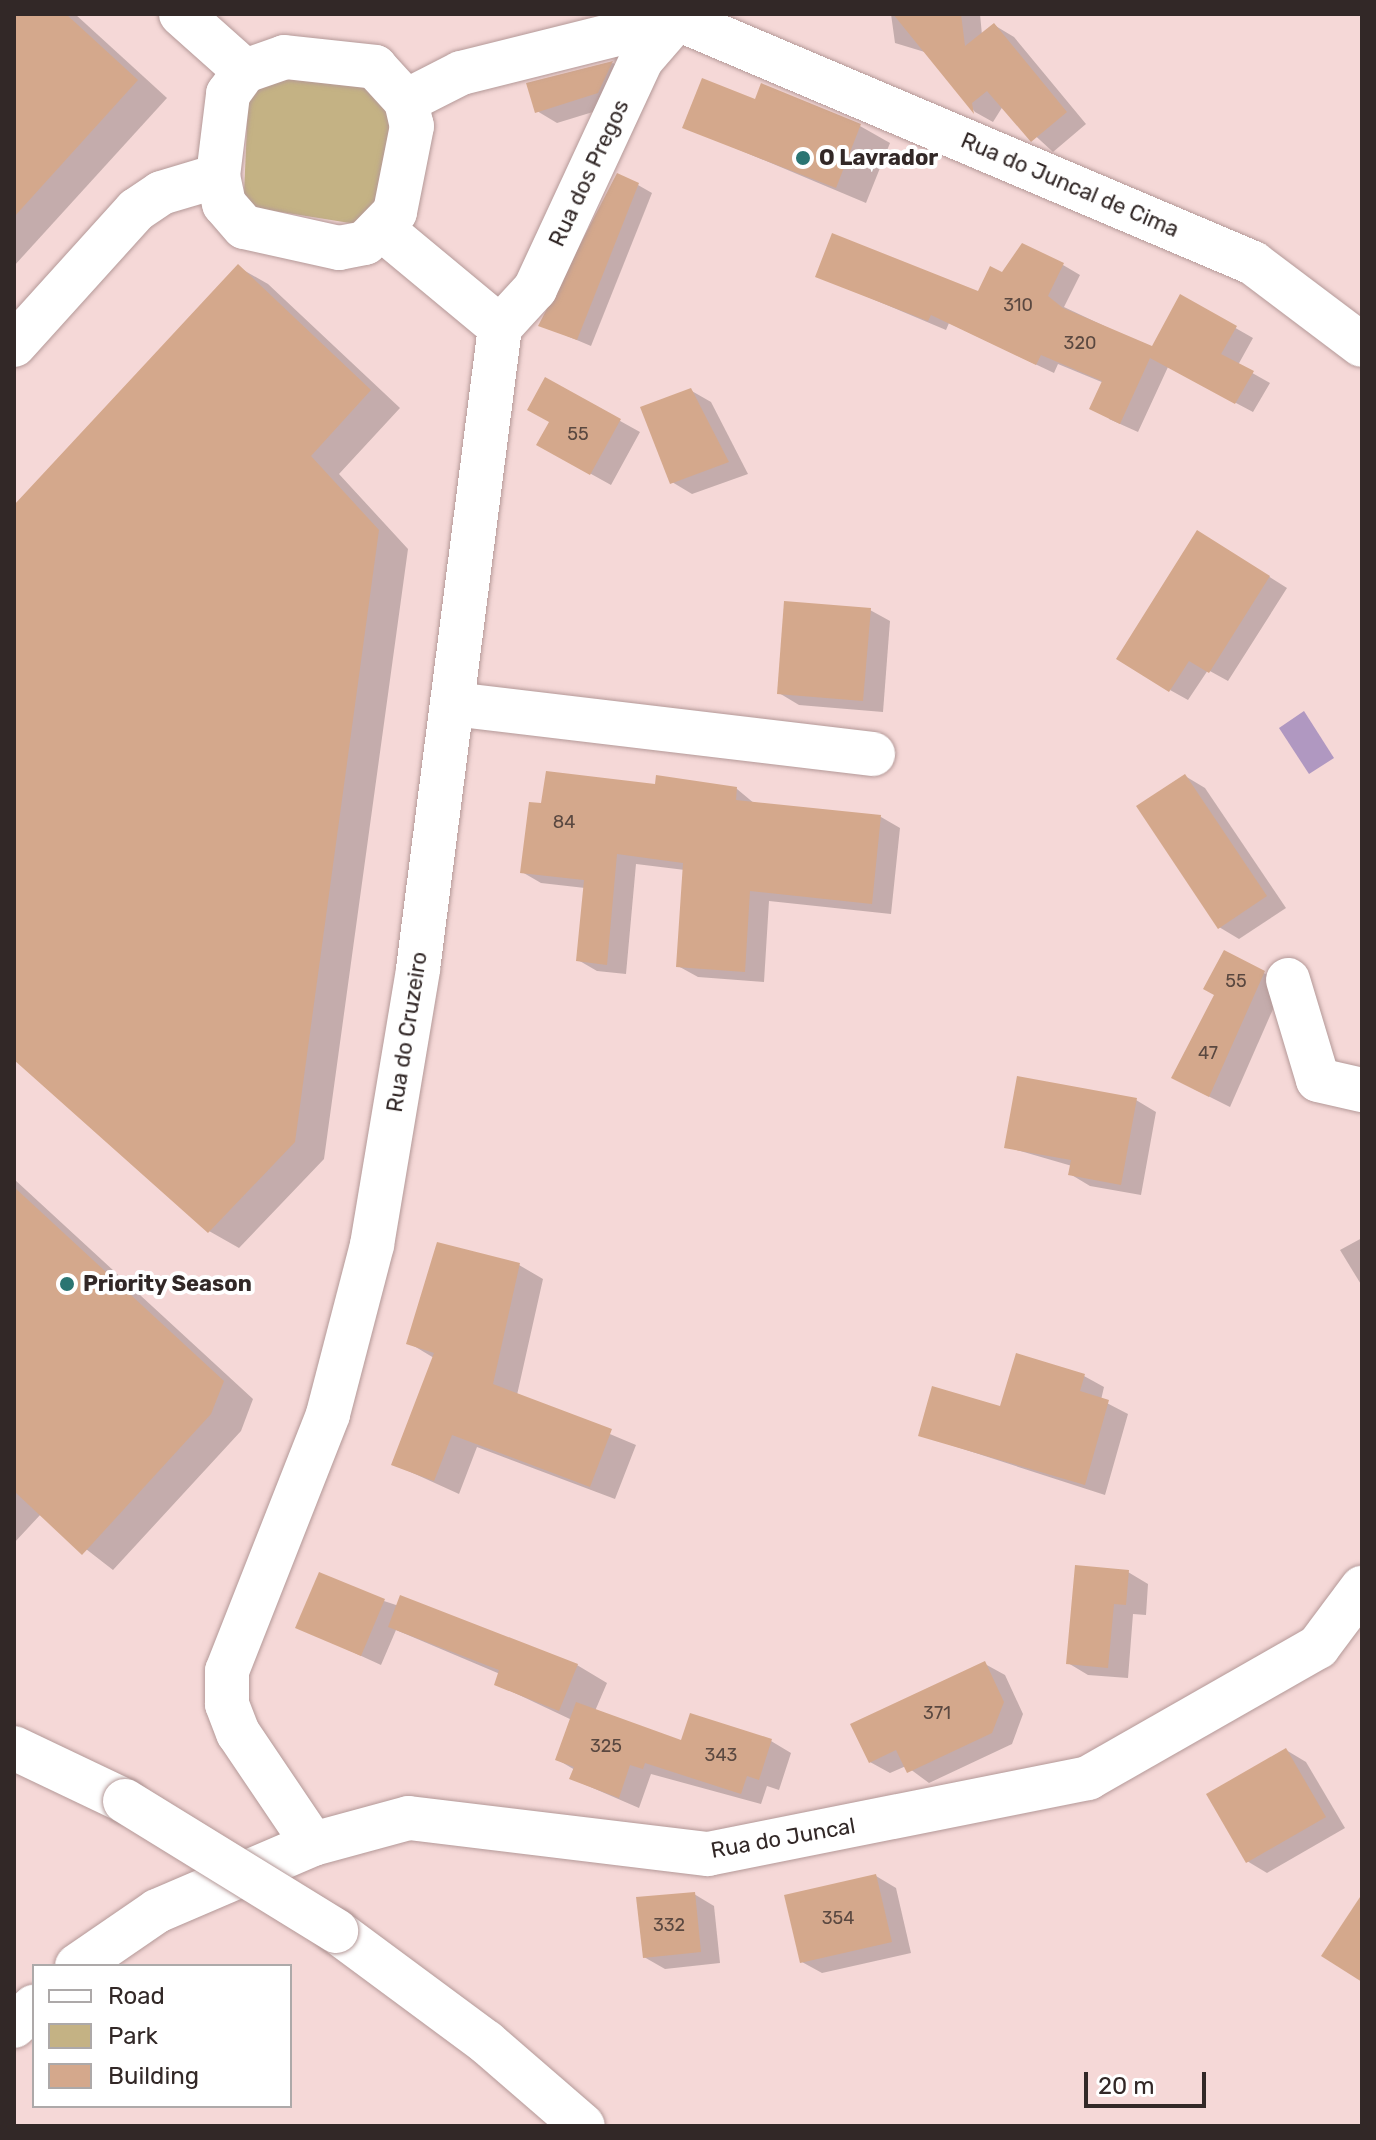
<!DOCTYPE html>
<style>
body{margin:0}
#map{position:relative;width:1376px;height:2140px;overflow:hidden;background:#f5d8d7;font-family:Rubik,sans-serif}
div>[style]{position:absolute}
.green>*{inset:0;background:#c4b284}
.water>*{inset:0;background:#b098c1}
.shadow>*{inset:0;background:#0003}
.building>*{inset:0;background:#d4a88c}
.roads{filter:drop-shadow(0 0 2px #b49998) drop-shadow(0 0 2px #b49998)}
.minor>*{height:44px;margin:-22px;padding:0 22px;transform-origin:22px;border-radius:22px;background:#fff}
.tertiary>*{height:44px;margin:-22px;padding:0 22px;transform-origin:22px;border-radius:22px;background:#fff}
.primary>*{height:44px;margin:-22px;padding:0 22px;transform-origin:22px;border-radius:22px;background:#fff}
.bridges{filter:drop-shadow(0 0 2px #b49998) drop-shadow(0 0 2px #b49998)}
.primary-bridge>*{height:44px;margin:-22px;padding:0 22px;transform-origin:22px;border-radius:22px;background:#fff}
.dots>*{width:22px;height:22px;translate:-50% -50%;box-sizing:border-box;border:4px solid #fff;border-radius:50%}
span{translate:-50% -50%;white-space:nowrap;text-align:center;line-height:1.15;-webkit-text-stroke:8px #fff;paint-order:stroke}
.number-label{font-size:18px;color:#5a4840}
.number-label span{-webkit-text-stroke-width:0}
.poi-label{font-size:22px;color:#322827;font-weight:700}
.left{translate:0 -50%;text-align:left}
.street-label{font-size:22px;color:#322827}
.frame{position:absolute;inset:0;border:16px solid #322827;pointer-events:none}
.legend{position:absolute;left:32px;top:1964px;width:260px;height:144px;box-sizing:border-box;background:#fff;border:2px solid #ada9a9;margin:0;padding:10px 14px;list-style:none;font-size:24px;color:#322827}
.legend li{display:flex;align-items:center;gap:16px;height:40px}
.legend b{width:40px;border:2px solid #ada9a9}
.scale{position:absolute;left:1084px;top:2072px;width:122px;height:36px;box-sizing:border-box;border:4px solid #322827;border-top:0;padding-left:10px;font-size:24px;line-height:28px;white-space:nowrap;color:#322827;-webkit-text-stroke:6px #fff;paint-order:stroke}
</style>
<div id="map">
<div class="green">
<div style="clip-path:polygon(286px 79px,367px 87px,386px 109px,390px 126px,376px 204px,356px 224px,256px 208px,244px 194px,248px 102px,259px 88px)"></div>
</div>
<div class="water">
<div style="clip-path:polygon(1304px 711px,1334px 758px,1309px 774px,1279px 728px)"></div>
</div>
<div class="shadow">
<div style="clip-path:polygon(14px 14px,75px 14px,167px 98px,14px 266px)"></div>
<div style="clip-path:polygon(891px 14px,980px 14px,982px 35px,994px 25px,1014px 37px,1086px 124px,1053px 152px,1003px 106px,993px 122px,975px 112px,928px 53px,895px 43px)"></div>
<div style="clip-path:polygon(613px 63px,632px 74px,619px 104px,557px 123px,537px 111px,528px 84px)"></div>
<div style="clip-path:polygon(756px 101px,860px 126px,890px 143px,866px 203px,685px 127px)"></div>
<div style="clip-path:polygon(638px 185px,652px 193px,591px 346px,541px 325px)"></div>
<div style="clip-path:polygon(1063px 265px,1080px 275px,1064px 307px,1153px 349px,1181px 297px,1253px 338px,1238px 365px,1270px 383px,1253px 412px,1168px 367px,1138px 432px,1109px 419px,1104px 383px,1058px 364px,1054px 373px,949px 323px,946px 330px,818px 276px,979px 294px,1003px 274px)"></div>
<div style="clip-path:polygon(238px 267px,268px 284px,400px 408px,339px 474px,408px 549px,324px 1159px,239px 1248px,209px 1231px,14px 1057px,14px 510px)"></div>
<div style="clip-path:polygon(546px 380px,640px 432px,611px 485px,539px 445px,552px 422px)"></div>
<div style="clip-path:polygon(690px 390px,711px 402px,748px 474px,692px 494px,672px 482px)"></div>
<div style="clip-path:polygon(1216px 543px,1287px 588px,1228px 681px,1208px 670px,1188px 700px,1170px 690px)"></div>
<div style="clip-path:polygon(870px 610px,890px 621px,883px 712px,799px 705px,779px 693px)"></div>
<div style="clip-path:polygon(1185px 776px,1205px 788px,1286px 908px,1239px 939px,1219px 927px)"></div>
<div style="clip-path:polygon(656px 786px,737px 789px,755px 804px,881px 817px,900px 828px,891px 914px,769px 901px,764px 982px,698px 977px,678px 966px,685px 870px,636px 864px,626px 974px,597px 971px,578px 960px,585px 888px,541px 883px,522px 872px,543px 805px)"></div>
<div style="clip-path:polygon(1225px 952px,1284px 984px,1230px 1107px,1194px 1089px)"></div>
<div style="clip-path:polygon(1136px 1100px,1156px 1112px,1141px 1195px,1090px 1186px,1070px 1174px,1072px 1166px,1007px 1147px)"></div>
<div style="clip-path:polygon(14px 1179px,253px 1399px,241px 1431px,113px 1570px,41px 1514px,14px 1543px)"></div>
<div style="clip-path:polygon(1362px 1238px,1362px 1286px,1340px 1250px)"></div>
<div style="clip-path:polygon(519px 1265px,543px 1279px,517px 1395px,636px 1445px,615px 1499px,477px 1447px,459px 1494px,393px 1464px,434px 1358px,409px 1343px)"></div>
<div style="clip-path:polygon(1084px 1376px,1104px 1387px,1101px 1400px,1128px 1414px,1105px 1495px,920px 1435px)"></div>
<div style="clip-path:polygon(1128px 1572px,1148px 1584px,1146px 1615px,1133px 1614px,1128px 1678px,1088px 1675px,1068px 1663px)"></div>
<div style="clip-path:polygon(384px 1601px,577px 1665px,607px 1683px,595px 1711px,682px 1743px,771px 1741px,791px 1753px,779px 1790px,767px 1786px,761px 1804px,651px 1774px,639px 1808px,572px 1779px,575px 1770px,558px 1760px,572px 1720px,496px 1684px,500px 1674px,396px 1630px,381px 1665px,298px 1627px)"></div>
<div style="clip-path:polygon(985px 1664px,1005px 1675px,1023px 1714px,1012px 1744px,929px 1783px,906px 1766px,890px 1773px,870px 1762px)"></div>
<div style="clip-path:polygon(1286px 1750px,1306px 1762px,1345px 1828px,1267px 1873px,1247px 1861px)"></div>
<div style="clip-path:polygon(876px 1876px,896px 1888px,911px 1953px,822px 1973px,802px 1962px)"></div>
<div style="clip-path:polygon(694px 1894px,714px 1906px,720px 1963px,665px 1969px,644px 1957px)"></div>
</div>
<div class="building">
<div style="clip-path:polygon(14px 14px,66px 14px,138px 80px,14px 217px)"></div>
<div style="clip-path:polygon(893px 14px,961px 14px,965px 46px,994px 23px,1067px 112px,1031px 142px,987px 91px,972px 103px,974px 114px)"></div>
<div style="clip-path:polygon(613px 61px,598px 93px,535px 113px,526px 83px)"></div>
<div style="clip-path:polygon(702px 78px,755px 99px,761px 83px,861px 124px,836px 188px,682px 128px)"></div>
<div style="clip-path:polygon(617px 173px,639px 183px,577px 340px,538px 326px)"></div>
<div style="clip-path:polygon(832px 233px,978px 291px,990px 266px,1002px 272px,1022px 243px,1064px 263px,1048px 296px,1063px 308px,1152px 346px,1180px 294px,1237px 326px,1221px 354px,1254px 371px,1235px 404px,1150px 358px,1120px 424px,1089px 409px,1102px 381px,1041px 355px,1036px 365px,931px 315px,928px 321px,815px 277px)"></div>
<div style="clip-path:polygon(238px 264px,371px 390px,311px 456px,379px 530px,295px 1142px,208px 1233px,14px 1060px,14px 505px)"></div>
<div style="clip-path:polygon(545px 377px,621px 419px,590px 475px,536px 445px,549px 422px,527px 410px)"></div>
<div style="clip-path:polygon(691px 388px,729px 462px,670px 484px,640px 407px)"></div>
<div style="clip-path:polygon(1197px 530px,1270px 576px,1209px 673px,1189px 661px,1169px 692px,1116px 659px)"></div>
<div style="clip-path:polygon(784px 601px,871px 608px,863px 701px,777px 694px)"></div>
<div style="clip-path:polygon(546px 771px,655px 784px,656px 775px,737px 787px,736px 800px,881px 815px,872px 904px,750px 891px,745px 972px,676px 967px,683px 863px,617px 854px,607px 965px,576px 961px,584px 880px,520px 873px,529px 802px,541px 803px)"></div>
<div style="clip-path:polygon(1185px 774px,1267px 896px,1218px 929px,1136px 806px)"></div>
<div style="clip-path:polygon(1224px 950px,1265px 971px,1209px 1097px,1171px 1078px,1214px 995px,1203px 989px)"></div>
<div style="clip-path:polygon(1017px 1076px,1137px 1098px,1121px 1185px,1068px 1175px,1071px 1160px,1004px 1148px)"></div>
<div style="clip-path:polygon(14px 1187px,224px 1381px,211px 1414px,82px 1555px,14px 1491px)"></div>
<div style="clip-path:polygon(437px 1242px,520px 1263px,493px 1384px,612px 1429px,590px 1487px,452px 1435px,434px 1481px,391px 1465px,434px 1353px,406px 1344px)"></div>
<div style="clip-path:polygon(1016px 1353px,1085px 1374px,1080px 1391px,1109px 1400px,1085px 1485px,918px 1436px,932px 1386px,1000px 1406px)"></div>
<div style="clip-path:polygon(1075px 1565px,1129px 1570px,1126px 1605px,1114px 1604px,1108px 1668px,1066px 1664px)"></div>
<div style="clip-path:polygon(319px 1572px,385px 1599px,361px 1656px,295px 1628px)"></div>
<div style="clip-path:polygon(400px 1595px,578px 1664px,559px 1711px,494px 1685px,499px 1670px,388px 1627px)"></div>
<div style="clip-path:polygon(985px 1661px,1004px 1702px,992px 1733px,907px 1773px,896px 1750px,869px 1763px,850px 1724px)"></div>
<div style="clip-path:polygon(576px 1702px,681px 1740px,690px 1713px,772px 1739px,759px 1780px,747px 1776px,741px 1794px,645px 1763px,643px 1769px,630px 1765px,619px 1798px,569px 1779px,574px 1767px,555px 1760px)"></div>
<div style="clip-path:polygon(1286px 1748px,1326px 1817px,1246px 1863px,1206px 1794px)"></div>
<div style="clip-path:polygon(876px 1874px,892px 1942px,800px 1963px,784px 1895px)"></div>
<div style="clip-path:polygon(695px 1892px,701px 1952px,643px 1958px,636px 1897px)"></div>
<div style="clip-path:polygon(1362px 1894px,1362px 1982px,1321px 1956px)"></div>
</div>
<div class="roads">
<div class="minor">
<div style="left:181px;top:14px;width:86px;rotate:41.7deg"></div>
<div style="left:500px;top:327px;width:52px;rotate:-47.4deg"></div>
<div style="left:535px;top:289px;width:254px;rotate:-65.1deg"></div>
<div style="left:642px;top:59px;width:60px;rotate:-49.1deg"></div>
<div style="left:453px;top:704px;width:423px;rotate:6.8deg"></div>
<div style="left:1288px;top:980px;width:104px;rotate:73.3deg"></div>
<div style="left:1318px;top:1080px;width:45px;rotate:12.8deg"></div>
<div style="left:313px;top:1844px;width:134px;rotate:-124deg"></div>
<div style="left:238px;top:1733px;width:31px;rotate:-111deg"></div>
<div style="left:227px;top:1704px;width:33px;rotate:-90deg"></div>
<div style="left:227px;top:1671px;width:276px;rotate:-68.5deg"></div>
<div style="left:328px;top:1414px;width:175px;rotate:-75.4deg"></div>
<div style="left:372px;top:1245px;width:280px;rotate:-80.5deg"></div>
<div style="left:418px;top:969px;width:647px;rotate:-82.72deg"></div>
<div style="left:500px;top:327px;width:153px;rotate:-140.3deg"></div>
<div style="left:77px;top:1966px;width:97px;rotate:-34.5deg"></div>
<div style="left:157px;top:1911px;width:170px;rotate:-23.2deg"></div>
<div style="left:313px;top:1844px;width:99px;rotate:-15.2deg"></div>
<div style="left:409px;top:1818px;width:301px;rotate:6.9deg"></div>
<div style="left:708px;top:1854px;width:388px;rotate:-11.3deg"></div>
<div style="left:1088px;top:1778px;width:265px;rotate:-29.7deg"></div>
<div style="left:1318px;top:1647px;width:74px;rotate:-53.3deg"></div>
<div style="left:14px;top:2026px;width:28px;rotate:-44deg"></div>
</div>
<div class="tertiary">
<div style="left:285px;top:57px;width:91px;rotate:6.3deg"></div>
<div style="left:375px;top:67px;width:46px;rotate:47.6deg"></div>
<div style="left:406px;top:101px;width:26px;rotate:77deg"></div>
<div style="left:412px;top:126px;width:88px;rotate:101.2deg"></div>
<div style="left:395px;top:212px;width:43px;rotate:134.1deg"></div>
<div style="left:365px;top:243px;width:26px;rotate:169deg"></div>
<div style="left:339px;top:248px;width:97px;rotate:-167.5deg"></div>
<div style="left:244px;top:227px;width:30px;rotate:-131deg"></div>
<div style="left:224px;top:204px;width:29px;rotate:-102deg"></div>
<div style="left:218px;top:176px;width:83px;rotate:-83deg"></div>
<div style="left:228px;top:94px;width:29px;rotate:-54deg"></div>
<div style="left:245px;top:71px;width:42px;rotate:-19.3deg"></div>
<div style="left:406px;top:101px;width:62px;rotate:-27deg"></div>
<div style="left:461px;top:73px;width:224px;rotate:-14deg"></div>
<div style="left:678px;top:19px;width:625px;rotate:22.99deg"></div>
<div style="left:1253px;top:263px;width:136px;rotate:37deg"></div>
<div style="left:14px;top:345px;width:182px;rotate:-47.9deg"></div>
<div style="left:136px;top:210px;width:30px;rotate:-34deg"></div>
<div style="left:161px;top:193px;width:59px;rotate:-16.6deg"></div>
</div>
<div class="primary">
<div style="left:14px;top:1748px;width:123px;rotate:25.5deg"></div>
<div style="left:336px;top:1931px;width:187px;rotate:36.5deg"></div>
<div style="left:486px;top:2042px;width:128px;rotate:40.9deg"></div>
</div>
</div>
<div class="bridges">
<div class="primary-bridge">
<div style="left:125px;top:1801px;width:248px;rotate:31.6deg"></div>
</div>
</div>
<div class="dots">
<div style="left:803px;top:158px;background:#2b7572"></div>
<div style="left:67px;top:1284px;background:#2b7572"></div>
</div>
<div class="number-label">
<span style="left:1018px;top:305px">310</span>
<span style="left:1080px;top:343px">320</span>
<span style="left:578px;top:434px">55</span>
<span style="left:564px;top:822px">84</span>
<span style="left:1236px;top:981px">55</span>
<span style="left:1208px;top:1053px">47</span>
<span style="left:937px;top:1713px">371</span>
<span style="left:606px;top:1746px">325</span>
<span style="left:721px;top:1755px">343</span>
<span style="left:838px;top:1918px">354</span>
<span style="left:669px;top:1925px">332</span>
</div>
<div class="poi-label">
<span class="left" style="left:819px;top:158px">O Lavrador</span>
<span class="left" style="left:83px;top:1284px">Priority Season</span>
</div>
<div class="street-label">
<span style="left:589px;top:173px;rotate:-65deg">Rua dos Pregos</span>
<span style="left:1070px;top:185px;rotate:23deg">Rua do Juncal de Cima</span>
<span style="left:407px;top:1032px;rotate:-81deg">Rua do Cruzeiro</span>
<span style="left:783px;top:1838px;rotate:-10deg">Rua do Juncal</span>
</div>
<div class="frame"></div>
<ul class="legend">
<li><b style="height:10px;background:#fff"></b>Road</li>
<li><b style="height:22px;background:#c4b284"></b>Park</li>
<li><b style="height:22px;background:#d4a88c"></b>Building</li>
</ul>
<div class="scale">20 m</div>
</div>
